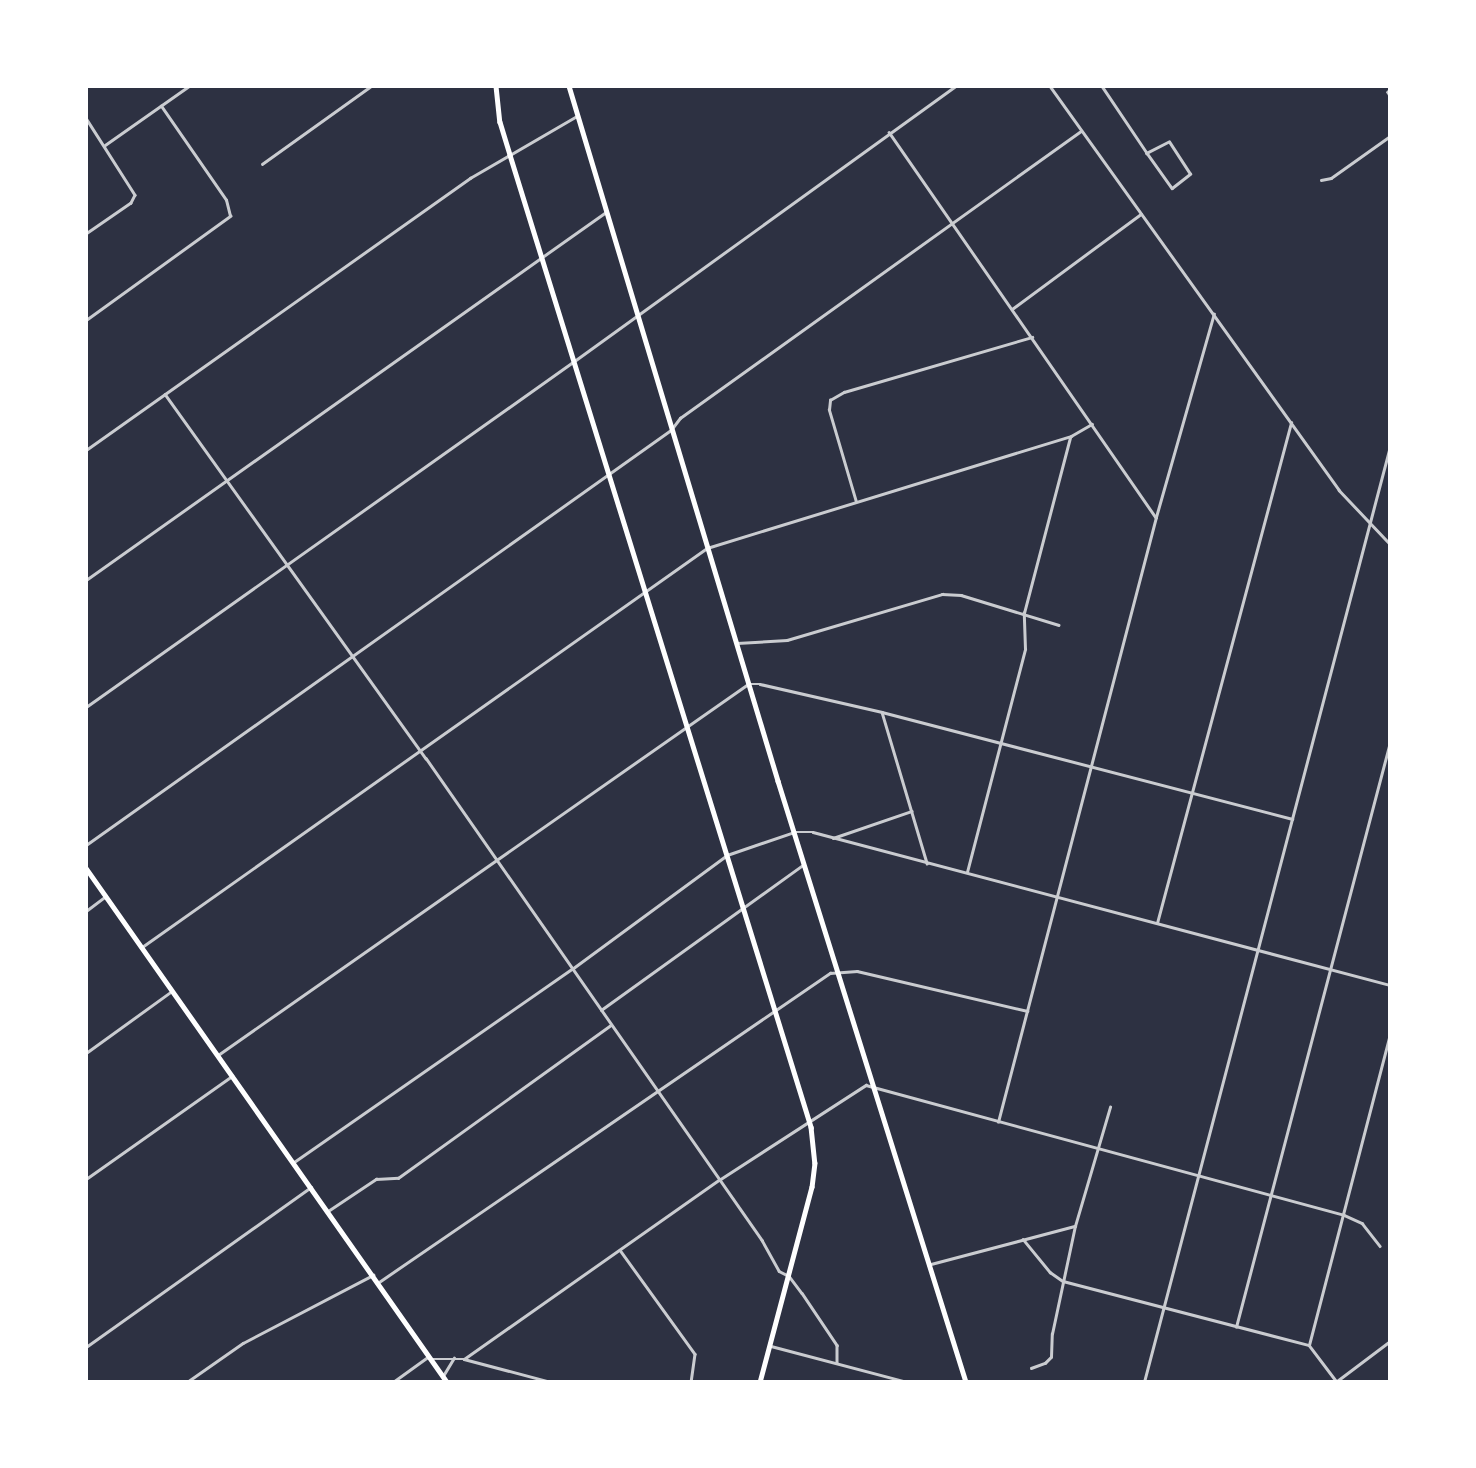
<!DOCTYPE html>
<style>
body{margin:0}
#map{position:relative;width:1476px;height:1468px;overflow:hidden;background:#2d3142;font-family:Roboto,sans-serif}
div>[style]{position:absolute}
.minor>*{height:2.5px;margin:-1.25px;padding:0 1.25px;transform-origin:1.25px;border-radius:1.25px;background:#caccd0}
.secondary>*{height:4.5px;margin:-2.25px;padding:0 2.25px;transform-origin:2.25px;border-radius:2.25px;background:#fff}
.primary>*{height:4.5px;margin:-2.25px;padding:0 2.25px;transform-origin:2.25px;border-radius:2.25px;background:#fff}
span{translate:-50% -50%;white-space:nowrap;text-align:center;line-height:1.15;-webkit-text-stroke:5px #fff;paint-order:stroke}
.frame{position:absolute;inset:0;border:88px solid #fff;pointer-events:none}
</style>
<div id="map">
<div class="minor">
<div style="left:1050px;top:86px;width:497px;rotate:54.4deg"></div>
<div style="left:1339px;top:490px;width:74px;rotate:46.6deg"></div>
<div style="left:1102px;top:86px;width:81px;rotate:56.1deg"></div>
<div style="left:1147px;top:153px;width:43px;rotate:54.5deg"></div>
<div style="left:1172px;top:188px;width:23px;rotate:-38deg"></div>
<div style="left:1190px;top:174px;width:38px;rotate:-123deg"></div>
<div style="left:1169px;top:142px;width:25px;rotate:153deg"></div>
<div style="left:1390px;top:90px;width:3px;rotate:135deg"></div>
<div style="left:1388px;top:92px;width:4px;rotate:63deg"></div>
<div style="left:86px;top:118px;width:91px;rotate:57.5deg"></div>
<div style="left:135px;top:195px;width:9px;rotate:117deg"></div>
<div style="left:131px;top:203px;width:55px;rotate:145.4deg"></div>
<div style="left:889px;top:132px;width:469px;rotate:55.3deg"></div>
<div style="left:105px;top:145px;width:103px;rotate:-35.1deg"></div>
<div style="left:262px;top:164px;width:134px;rotate:-35.6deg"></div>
<div style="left:1321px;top:180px;width:10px;rotate:-11deg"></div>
<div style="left:1331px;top:178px;width:72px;rotate:-35.4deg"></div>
<div style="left:1012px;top:309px;width:160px;rotate:-36.4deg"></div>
<div style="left:86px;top:320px;width:178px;rotate:-35.8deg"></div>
<div style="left:230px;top:216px;width:16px;rotate:-104deg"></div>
<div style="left:226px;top:200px;width:114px;rotate:-124.7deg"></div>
<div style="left:165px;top:394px;width:448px;rotate:54.4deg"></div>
<div style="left:426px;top:758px;width:588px;rotate:55.12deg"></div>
<div style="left:762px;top:1240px;width:35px;rotate:61deg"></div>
<div style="left:779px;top:1271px;width:11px;rotate:27deg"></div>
<div style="left:789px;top:1276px;width:21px;rotate:53deg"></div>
<div style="left:802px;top:1293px;width:63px;rotate:56.1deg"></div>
<div style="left:837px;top:1345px;width:18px;rotate:90deg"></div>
<div style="left:86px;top:450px;width:471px;rotate:-35.3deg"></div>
<div style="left:470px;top:178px;width:124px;rotate:-30.1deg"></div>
<div style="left:856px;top:502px;width:96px;rotate:-106.4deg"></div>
<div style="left:829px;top:410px;width:10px;rotate:-84deg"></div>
<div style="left:830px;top:400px;width:16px;rotate:-30deg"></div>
<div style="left:844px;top:392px;width:196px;rotate:-16.3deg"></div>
<div style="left:86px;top:580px;width:637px;rotate:-35.29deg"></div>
<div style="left:737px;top:643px;width:50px;rotate:-3.4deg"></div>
<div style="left:787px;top:640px;width:162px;rotate:-16.5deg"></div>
<div style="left:942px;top:594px;width:19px;rotate:3deg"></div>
<div style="left:961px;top:595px;width:102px;rotate:17deg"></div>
<div style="left:86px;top:707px;width:597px;rotate:-35.31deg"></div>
<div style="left:573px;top:362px;width:472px;rotate:-35.8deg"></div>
<div style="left:882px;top:712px;width:158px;rotate:73.4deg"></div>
<div style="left:833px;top:838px;width:83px;rotate:-18.9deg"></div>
<div style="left:86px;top:845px;width:717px;rotate:-35.35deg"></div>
<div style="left:671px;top:430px;width:15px;rotate:-53deg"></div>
<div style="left:680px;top:418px;width:493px;rotate:-35.6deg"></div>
<div style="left:967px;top:872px;width:230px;rotate:-75.4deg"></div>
<div style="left:1025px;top:649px;width:36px;rotate:-92deg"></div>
<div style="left:1024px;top:613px;width:181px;rotate:-75.3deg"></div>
<div style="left:86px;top:911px;width:25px;rotate:-37deg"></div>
<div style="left:1157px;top:923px;width:518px;rotate:-75deg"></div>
<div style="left:142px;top:947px;width:692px;rotate:-35.23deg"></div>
<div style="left:707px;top:548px;width:381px;rotate:-17.1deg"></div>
<div style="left:1071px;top:436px;width:24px;rotate:-30deg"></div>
<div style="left:601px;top:1010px;width:249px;rotate:-35.7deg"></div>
<div style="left:86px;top:1053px;width:106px;rotate:-35.8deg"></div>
<div style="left:218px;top:1055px;width:647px;rotate:-34.99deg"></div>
<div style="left:748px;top:684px;width:12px"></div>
<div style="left:760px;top:684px;width:125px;rotate:12.9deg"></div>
<div style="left:882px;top:712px;width:424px;rotate:14.6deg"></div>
<div style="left:998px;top:1122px;width:625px;rotate:-75.36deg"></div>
<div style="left:1156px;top:517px;width:211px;rotate:-74.1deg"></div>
<div style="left:294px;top:1162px;width:338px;rotate:-34.8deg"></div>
<div style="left:572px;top:969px;width:192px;rotate:-36.3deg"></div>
<div style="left:727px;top:855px;width:71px;rotate:-18.9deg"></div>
<div style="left:794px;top:832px;width:19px"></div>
<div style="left:813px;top:832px;width:597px;rotate:14.85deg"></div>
<div style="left:86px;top:1179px;width:179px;rotate:-35.2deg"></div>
<div style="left:328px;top:1211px;width:58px;rotate:-33.7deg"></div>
<div style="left:376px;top:1179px;width:22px;rotate:-3deg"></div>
<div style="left:398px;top:1178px;width:262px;rotate:-35.7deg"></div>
<div style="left:1023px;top:1239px;width:43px;rotate:50.7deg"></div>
<div style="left:1050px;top:1272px;width:16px;rotate:35deg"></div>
<div style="left:1063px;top:1281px;width:254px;rotate:14.6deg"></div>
<div style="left:1309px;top:1345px;width:46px;rotate:52.9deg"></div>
<div style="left:620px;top:1250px;width:128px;rotate:54.2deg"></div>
<div style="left:695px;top:1354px;width:28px;rotate:98deg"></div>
<div style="left:931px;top:1264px;width:149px;rotate:-14.8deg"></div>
<div style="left:379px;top:1282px;width:547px;rotate:-34.42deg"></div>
<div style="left:830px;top:973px;width:27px;rotate:-4deg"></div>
<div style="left:857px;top:971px;width:175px;rotate:13.2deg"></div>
<div style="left:1236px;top:1327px;width:605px;rotate:-75.25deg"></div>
<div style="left:1309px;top:1345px;width:320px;rotate:-75.4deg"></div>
<div style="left:771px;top:1346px;width:141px;rotate:14.8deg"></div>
<div style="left:86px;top:1347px;width:276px;rotate:-35.4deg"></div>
<div style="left:431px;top:1359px;width:33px"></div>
<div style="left:464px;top:1359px;width:90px;rotate:14.8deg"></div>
<div style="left:464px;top:1359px;width:312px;rotate:-35.1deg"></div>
<div style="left:719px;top:1180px;width:175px;rotate:-32.9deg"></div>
<div style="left:866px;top:1085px;width:495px;rotate:15.2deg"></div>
<div style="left:1344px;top:1215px;width:20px;rotate:24deg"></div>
<div style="left:1362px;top:1223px;width:29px;rotate:52deg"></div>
<div style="left:1031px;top:1368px;width:15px;rotate:-20deg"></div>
<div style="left:1045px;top:1363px;width:8px;rotate:-45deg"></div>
<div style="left:1051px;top:1357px;width:23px;rotate:-88deg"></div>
<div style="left:1052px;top:1334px;width:110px;rotate:-78deg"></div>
<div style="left:1075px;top:1226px;width:124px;rotate:-73.6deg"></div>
<div style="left:443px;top:1376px;width:21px;rotate:-59deg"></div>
<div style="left:1337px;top:1381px;width:66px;rotate:-37deg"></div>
<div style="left:187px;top:1382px;width:68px;rotate:-34.9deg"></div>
<div style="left:243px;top:1343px;width:147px;rotate:-27.6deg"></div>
<div style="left:393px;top:1382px;width:44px;rotate:-35.8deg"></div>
<div style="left:1144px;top:1382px;width:968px;rotate:-75.27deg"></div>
</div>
<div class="secondary">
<div style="left:86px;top:868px;width:628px;rotate:54.92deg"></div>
</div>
<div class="primary">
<div style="left:496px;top:86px;width:36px;rotate:84deg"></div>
<div style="left:500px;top:122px;width:34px;rotate:73deg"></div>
<div style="left:510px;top:155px;width:1018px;rotate:72.79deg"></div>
<div style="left:811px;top:1127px;width:36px;rotate:84deg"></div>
<div style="left:815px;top:1163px;width:24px;rotate:97deg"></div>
<div style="left:812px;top:1187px;width:202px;rotate:104.9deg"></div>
<div style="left:569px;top:86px;width:726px;rotate:73.26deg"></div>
<div style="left:778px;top:781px;width:630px;rotate:72.63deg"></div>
</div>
<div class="frame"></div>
</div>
